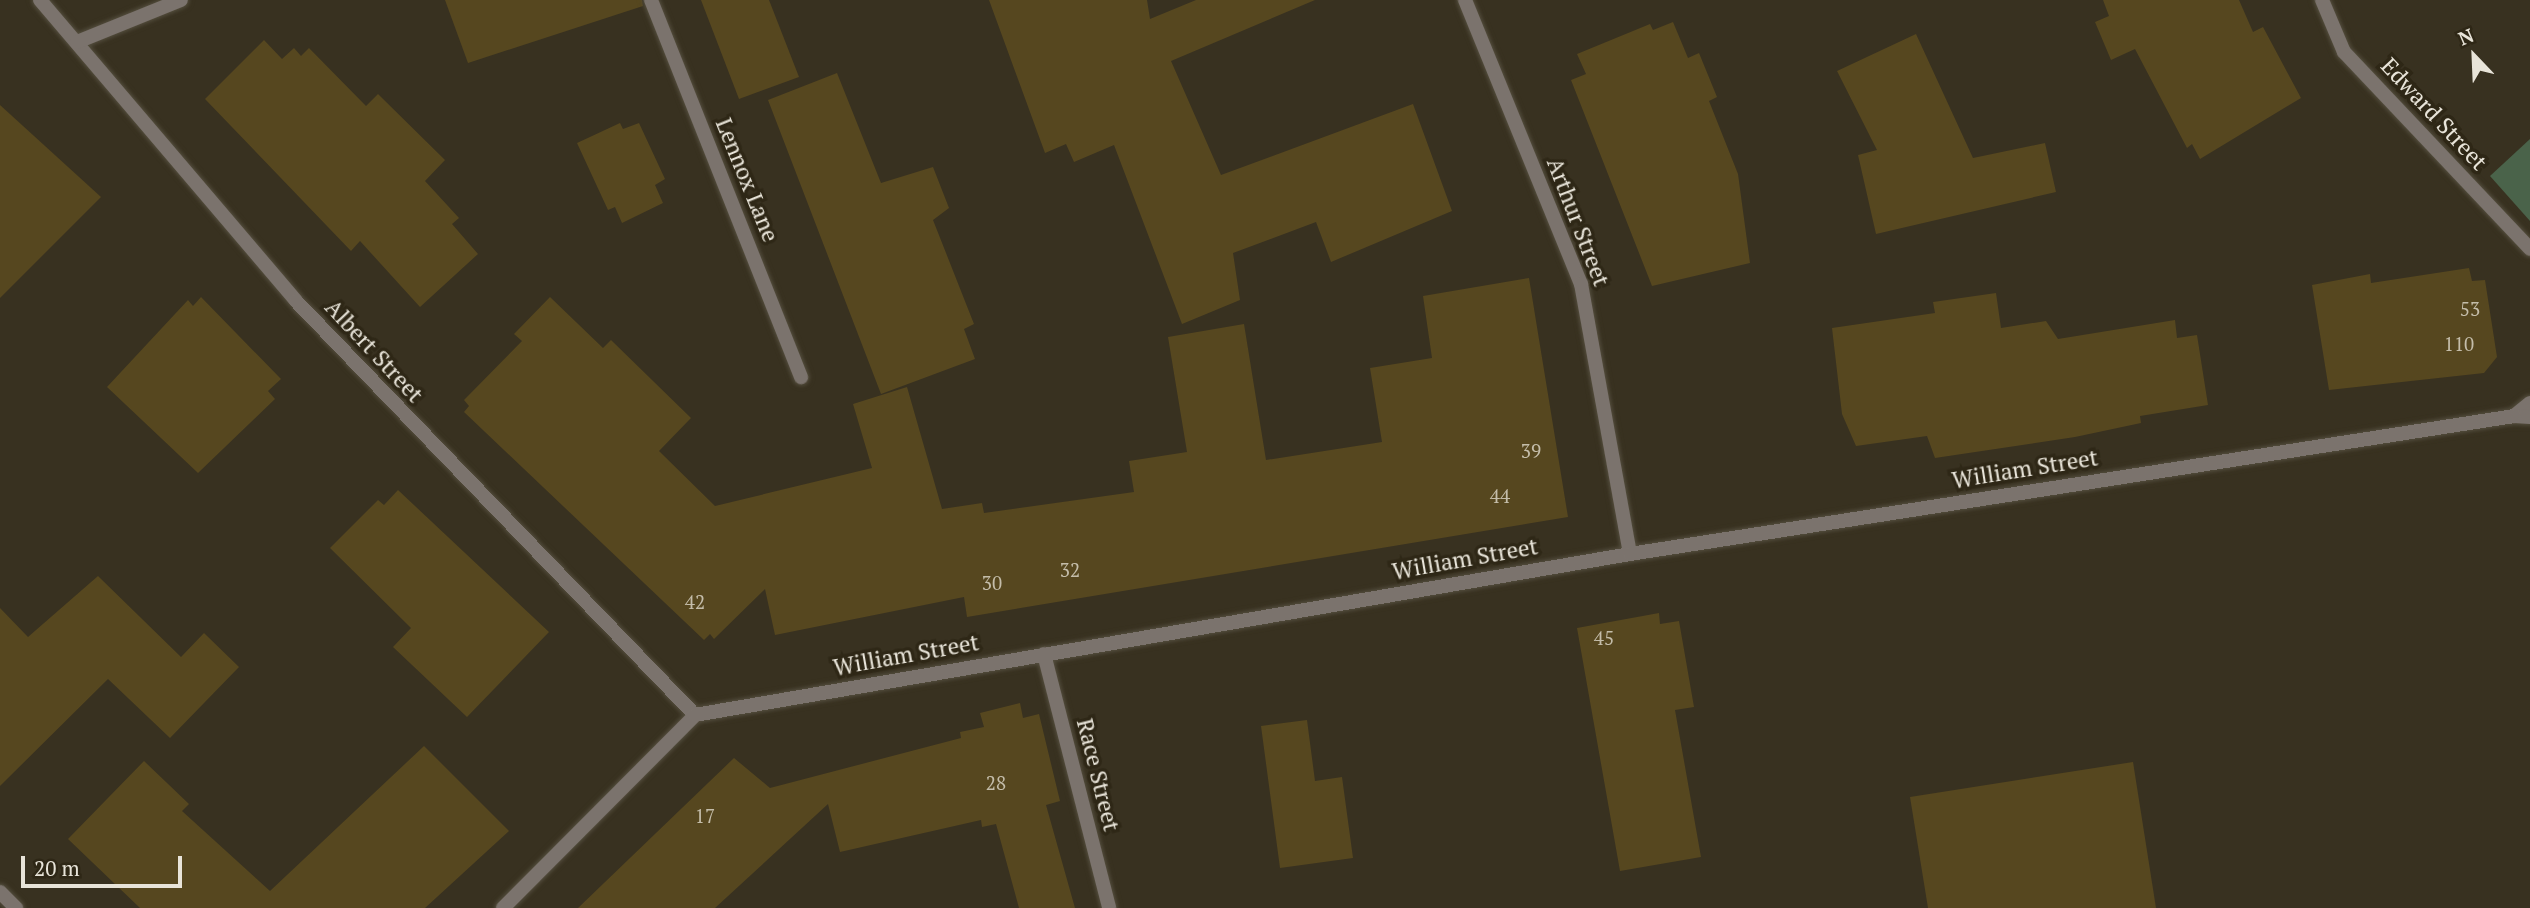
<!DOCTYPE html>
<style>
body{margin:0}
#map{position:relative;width:2530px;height:908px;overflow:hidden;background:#383120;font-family:"PT Serif",serif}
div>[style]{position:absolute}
.green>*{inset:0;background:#4a634a}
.building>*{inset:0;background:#56471f}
.roads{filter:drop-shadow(0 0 2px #544e3e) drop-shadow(0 0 2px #544e3e)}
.minor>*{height:14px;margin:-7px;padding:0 7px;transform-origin:7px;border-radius:7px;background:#7b736d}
span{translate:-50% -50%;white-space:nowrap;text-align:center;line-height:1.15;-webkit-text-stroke:7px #2e2716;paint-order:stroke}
.number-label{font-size:19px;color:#c4bdaa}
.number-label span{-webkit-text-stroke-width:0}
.street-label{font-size:23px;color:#e8e4d9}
.north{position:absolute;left:2439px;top:21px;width:70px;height:70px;-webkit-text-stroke:5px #2e2716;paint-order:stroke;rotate:337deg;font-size:19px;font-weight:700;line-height:28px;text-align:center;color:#e8e4d9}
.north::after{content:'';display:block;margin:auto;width:24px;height:32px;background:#e8e4d9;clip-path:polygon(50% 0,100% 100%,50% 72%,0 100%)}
.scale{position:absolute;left:21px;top:856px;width:161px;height:32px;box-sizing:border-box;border:4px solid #e8e4d9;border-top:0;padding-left:9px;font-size:21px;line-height:24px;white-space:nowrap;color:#e8e4d9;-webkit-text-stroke:5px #2e2716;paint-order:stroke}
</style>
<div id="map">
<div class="green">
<div style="clip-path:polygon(2530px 139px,2530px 221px,2490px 176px)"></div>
</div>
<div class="building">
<div style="clip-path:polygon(445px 0,642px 0,643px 6px,468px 63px)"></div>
<div style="clip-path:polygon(701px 0,769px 0,799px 77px,739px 99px)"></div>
<div style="clip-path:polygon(989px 0,1147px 0,1150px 19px,1196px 0,1315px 0,1171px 61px,1221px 175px,1413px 104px,1452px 211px,1331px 262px,1316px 222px,1233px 253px,1240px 300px,1182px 324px,1114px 145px,1074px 162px,1066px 144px,1045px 153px)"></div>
<div style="clip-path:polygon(2103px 0,2239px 0,2253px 32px,2263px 27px,2301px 98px,2200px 159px,2192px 144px,2187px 148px,2135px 49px,2111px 60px,2095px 22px,2109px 16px)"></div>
<div style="clip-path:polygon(1673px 22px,1688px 58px,1699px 53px,1717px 97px,1709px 101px,1738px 174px,1750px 263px,1652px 286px,1571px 80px,1586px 74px,1577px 54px,1650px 24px,1653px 30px)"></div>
<div style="clip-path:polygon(1916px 34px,1973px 158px,2045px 143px,2056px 192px,1876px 234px,1858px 155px,1877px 150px,1837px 71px)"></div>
<div style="clip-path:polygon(264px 40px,282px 59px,294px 48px,301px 56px,309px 48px,366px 106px,378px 94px,445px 160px,425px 181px,459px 218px,452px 224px,478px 254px,420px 307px,360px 241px,351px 251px,205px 99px)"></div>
<div style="clip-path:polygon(837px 73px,881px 183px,933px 167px,949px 208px,933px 220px,974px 324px,964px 329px,975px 359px,881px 394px,768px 100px)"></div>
<div style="clip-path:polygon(0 105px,101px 197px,0 298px)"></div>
<div style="clip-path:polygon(620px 123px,623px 129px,639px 123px,665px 179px,655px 185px,663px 203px,622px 223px,615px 207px,608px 210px,577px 143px)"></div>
<div style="clip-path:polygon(2469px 268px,2472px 281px,2485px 280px,2497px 357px,2484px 373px,2329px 390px,2312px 285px,2370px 274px,2371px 283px)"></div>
<div style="clip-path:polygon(1529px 278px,1568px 517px,967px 617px,964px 597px,775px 635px,765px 589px,714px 639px,710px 634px,704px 640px,464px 412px,469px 406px,464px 400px,522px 341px,514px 334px,550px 297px,603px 348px,611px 340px,691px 418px,659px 451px,715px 506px,872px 468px,853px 404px,907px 387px,942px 509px,982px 503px,984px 513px,1134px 492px,1129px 461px,1187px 452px,1168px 337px,1244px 324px,1266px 460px,1382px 442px,1370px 368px,1432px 358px,1423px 296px)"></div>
<div style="clip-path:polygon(1996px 293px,2001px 328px,2046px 321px,2058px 339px,2175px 320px,2177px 338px,2197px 335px,2208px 405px,2140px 416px,2141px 423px,2075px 437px,1935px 458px,1927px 436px,1856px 446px,1842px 414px,1832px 328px,1935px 313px,1933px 302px)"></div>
<div style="clip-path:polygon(201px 297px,281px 379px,268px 391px,275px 399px,198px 473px,107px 387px,188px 300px,193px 306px)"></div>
<div style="clip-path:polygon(398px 490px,549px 632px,467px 717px,393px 647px,411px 628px,330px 548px,378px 500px,384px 505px)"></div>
<div style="clip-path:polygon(98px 576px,181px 657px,204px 633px,239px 667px,170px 738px,108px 679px,0 786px,0 608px,28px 637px)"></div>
<div style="clip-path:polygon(1659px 613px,1660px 624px,1679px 621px,1694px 707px,1675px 710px,1701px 857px,1620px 871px,1577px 628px)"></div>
<div style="clip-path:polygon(1020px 703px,1023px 718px,1039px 714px,1060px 801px,1046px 805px,1075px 908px,1019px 908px,996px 824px,982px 827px,981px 820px,840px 852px,828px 804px,715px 908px,578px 908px,734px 758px,770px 788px,961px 738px,960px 732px,984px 727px,980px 713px)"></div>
<div style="clip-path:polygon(1307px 720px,1315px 781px,1342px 777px,1353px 858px,1280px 868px,1261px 726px)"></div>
<div style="clip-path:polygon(424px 746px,509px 831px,425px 908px,140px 908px,68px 839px,144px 761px,189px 804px,182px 811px,270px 891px)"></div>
<div style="clip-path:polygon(2133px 762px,2156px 908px,1928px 908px,1910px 797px)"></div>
</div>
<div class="roads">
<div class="minor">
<div style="left:40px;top:0;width:395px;rotate:49.6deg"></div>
<div style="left:296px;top:301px;width:575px;rotate:46.06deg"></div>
<div style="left:651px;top:0;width:406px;rotate:68.3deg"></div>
<div style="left:1465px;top:0;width:307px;rotate:67.8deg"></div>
<div style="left:1581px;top:284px;width:274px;rotate:79.7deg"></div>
<div style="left:2322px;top:0;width:56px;rotate:67.1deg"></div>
<div style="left:2344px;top:52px;width:271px;rotate:46.6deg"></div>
<div style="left:77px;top:42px;width:112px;rotate:-22deg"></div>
<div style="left:2530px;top:403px;width:21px;rotate:141deg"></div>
<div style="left:2514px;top:416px;width:16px;rotate:4deg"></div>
<div style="left:1044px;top:654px;width:262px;rotate:75.6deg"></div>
<div style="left:0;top:892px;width:23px;rotate:45deg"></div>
<div style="left:503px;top:908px;width:272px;rotate:-45.1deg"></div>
<div style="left:695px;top:715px;width:949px;rotate:-9.77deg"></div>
<div style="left:1630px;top:554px;width:895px;rotate:-8.87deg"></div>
</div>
</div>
<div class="number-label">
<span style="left:2470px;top:309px">53</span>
<span style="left:2459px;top:344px">110</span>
<span style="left:1531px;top:451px">39</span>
<span style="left:1500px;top:496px">44</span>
<span style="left:1070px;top:570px">32</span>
<span style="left:992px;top:583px">30</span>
<span style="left:695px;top:602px">42</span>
<span style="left:1604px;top:638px">45</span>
<span style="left:996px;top:783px">28</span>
<span style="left:705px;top:816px">17</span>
</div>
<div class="street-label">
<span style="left:2434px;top:114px;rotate:47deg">Edward Street</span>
<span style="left:747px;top:180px;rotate:68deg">Lennox Lane</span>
<span style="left:1578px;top:222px;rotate:69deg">Arthur Street</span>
<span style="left:374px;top:351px;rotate:47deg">Albert Street</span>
<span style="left:2025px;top:469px;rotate:-9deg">William Street</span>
<span style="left:1465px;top:559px;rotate:-10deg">William Street</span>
<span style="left:906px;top:655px;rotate:-10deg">William Street</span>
<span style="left:1098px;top:775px;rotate:76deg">Race Street</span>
</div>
<div class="north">N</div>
<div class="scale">20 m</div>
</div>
